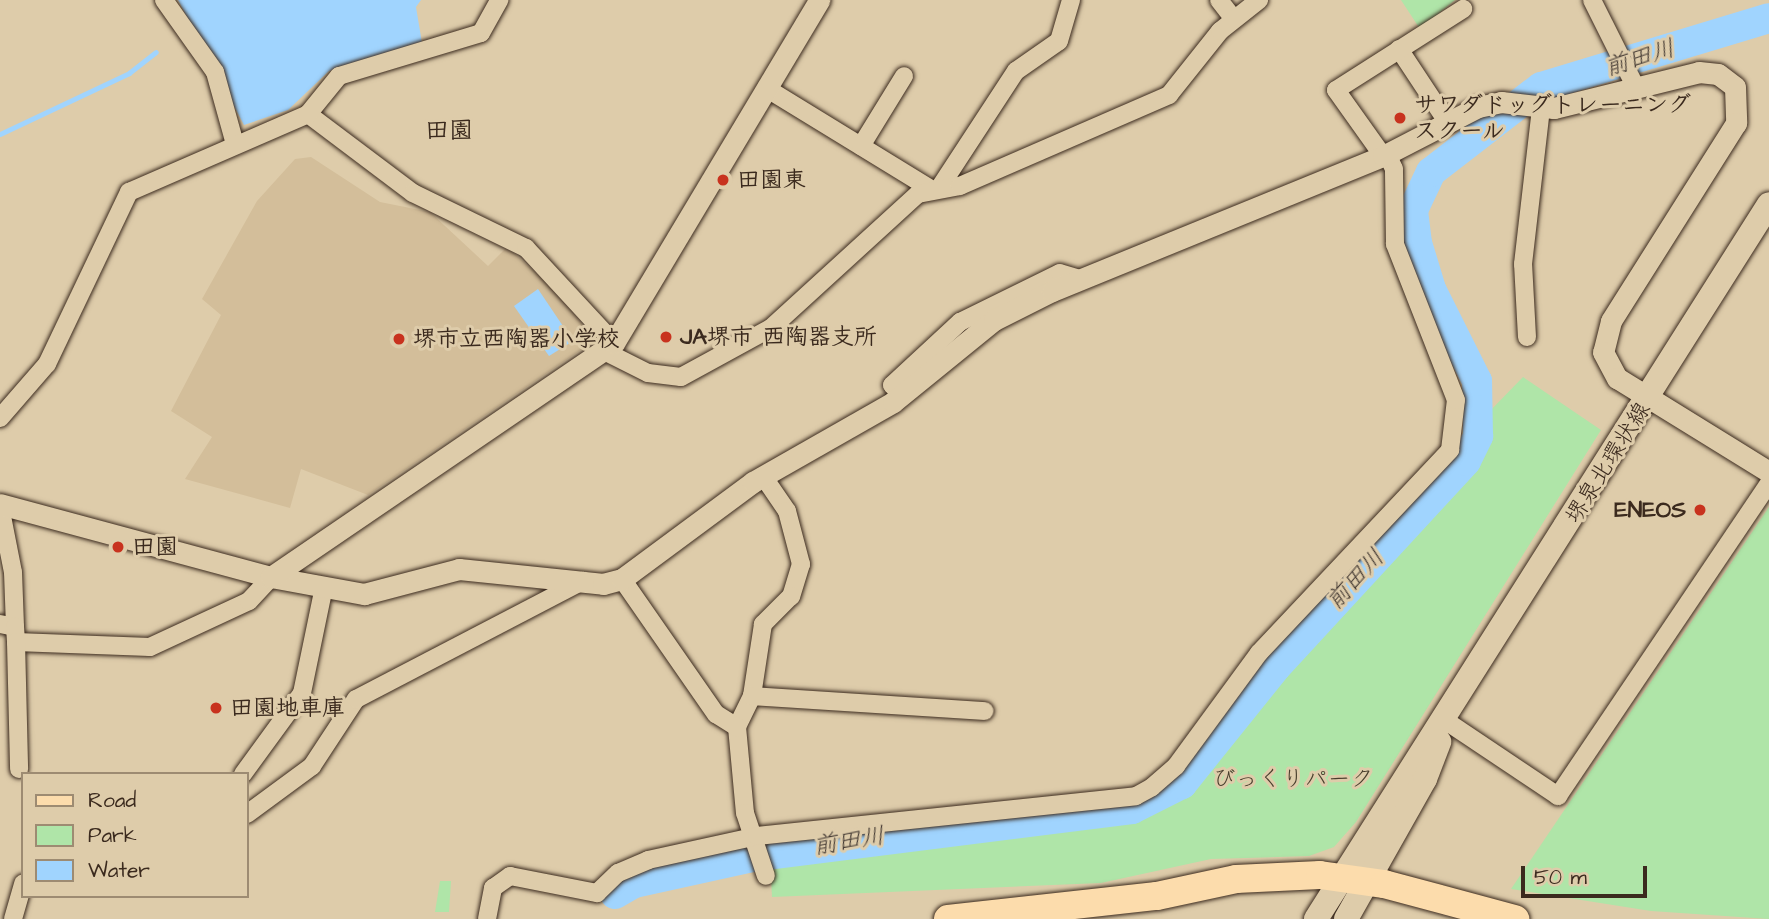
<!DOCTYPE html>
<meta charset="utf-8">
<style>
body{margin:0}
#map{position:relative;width:1769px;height:919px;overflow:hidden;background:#deccaa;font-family:"Architects Daughter","Klee One",sans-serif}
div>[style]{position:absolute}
.built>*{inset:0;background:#d3be9a}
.green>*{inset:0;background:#afe5a8}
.water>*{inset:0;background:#a0d4fe}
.stream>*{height:5px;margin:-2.5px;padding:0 2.5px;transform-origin:2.5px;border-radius:2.5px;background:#a0d4fe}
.river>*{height:30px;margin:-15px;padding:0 15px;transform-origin:15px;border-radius:15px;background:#a0d4fe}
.roads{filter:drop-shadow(0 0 2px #3b2a1e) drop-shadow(0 0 2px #3b2a1e)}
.minor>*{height:18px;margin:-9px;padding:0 9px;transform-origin:9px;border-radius:9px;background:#deccaa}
.tertiary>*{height:21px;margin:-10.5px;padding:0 10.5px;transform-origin:10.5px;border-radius:10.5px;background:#deccaa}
.secondary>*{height:24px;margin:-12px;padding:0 12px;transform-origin:12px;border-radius:12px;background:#deccaa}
.primary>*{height:28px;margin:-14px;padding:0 14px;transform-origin:14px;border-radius:14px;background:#fcdcac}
.dots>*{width:19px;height:19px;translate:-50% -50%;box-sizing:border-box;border:4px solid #deccaa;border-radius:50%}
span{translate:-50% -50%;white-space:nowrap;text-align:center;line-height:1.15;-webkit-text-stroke:6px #deccaa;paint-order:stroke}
.poi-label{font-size:23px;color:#3b2a1e;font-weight:700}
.left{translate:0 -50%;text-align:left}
.right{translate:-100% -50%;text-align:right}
.street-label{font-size:23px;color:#3b2a1e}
.park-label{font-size:23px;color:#473d2c}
.water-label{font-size:24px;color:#453b34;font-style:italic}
.neighbourhood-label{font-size:24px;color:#3b2a1e;font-weight:700}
.legend{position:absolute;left:21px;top:772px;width:228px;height:126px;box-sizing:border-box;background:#deccaa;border:2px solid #9d8b72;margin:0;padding:9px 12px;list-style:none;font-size:21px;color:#3b2a1e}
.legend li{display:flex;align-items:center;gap:14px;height:35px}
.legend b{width:35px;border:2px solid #9d8b72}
.scale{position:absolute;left:1521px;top:866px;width:126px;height:32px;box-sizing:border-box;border:4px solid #3b2a1e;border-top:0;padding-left:9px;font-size:21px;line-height:24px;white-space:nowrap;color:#3b2a1e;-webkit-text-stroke:5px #deccaa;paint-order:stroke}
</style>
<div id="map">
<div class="built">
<div style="clip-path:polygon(311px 157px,380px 202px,430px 212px,488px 266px,507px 247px,559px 294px,588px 332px,588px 345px,368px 495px,301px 469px,290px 508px,185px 479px,212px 437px,171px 411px,221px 315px,202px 299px,257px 201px,295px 159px)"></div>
</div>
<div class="green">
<div style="clip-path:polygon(1401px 0,1455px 0,1420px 29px)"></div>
<div style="clip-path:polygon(1523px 377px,1601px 430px,1356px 822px,1334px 847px,1309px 856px,1211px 859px,1101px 883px,772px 897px,770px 860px,1143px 817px,1193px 784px,1276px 678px,1465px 472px,1482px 444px,1487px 414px)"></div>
<div style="clip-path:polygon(1769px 507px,1769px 919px,1651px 911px,1511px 889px)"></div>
<div style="clip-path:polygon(440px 881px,451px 881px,449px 912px,435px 912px)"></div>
</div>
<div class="water">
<div style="clip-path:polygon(178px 0,421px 0,416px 7px,422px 43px,329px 71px,288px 110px,244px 125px)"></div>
<div style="clip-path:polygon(538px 289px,573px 341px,549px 356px,514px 306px)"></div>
</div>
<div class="stream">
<div style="left:0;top:134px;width:143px;rotate:-25.3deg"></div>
<div style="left:129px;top:73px;width:34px;rotate:-38deg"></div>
</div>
<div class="river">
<div style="left:615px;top:894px;width:22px;rotate:-30deg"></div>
<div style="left:634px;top:883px;width:121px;rotate:-12.4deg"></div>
<div style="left:752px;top:857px;width:383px;rotate:-7.2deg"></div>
<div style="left:1132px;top:809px;width:56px;rotate:-26.6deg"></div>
<div style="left:1182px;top:784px;width:150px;rotate:-51.2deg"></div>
<div style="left:1276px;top:667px;width:280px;rotate:-47.3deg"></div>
<div style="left:1466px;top:461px;width:28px;rotate:-64deg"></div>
<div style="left:1478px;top:436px;width:55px;rotate:-91deg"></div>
<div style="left:1477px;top:381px;width:103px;rotate:-116.6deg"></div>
<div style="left:1431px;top:289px;width:48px;rotate:-106.9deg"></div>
<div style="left:1417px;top:243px;width:33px;rotate:-97deg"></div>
<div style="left:1413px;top:210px;width:42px;rotate:-64.7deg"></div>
<div style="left:1431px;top:172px;width:139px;rotate:-37.7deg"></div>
<div style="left:1541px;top:87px;width:238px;rotate:-16.8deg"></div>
</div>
<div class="roads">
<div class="minor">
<div style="left:164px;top:0;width:88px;rotate:54.7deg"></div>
<div style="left:215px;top:72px;width:75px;rotate:74.5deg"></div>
<div style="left:1219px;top:0;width:23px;rotate:52deg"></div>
<div style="left:1592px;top:0;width:96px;rotate:63.4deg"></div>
<div style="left:1399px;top:49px;width:89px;rotate:56.5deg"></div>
<div style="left:766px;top:88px;width:193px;rotate:31.5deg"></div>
<div style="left:308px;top:114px;width:131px;rotate:37deg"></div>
<div style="left:413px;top:193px;width:126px;rotate:26deg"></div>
<div style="left:526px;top:248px;width:129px;rotate:47.2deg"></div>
<div style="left:861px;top:146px;width:82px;rotate:-58.4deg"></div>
<div style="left:1383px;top:156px;width:81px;rotate:-125.5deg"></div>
<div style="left:1336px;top:90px;width:151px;rotate:-32.5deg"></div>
<div style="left:940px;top:187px;width:139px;rotate:-56.8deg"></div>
<div style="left:1016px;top:71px;width:52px;rotate:-34.9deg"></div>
<div style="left:1059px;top:41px;width:43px;rotate:-73.7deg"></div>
<div style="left:1527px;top:337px;width:73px;rotate:-93.1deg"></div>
<div style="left:1523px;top:264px;width:157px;rotate:-83.4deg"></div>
<div style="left:604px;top:351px;width:49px;rotate:26.6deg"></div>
<div style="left:648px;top:373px;width:33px;rotate:7deg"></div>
<div style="left:681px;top:377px;width:102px;rotate:-28.6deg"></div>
<div style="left:771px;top:328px;width:199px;rotate:-42.4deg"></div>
<div style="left:918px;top:194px;width:43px;rotate:-10.8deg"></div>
<div style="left:960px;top:186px;width:228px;rotate:-23.5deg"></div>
<div style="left:1169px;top:95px;width:82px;rotate:-51.4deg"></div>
<div style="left:1220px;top:31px;width:50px;rotate:-38.5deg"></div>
<div style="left:902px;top:395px;width:14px;rotate:-135deg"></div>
<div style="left:892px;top:385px;width:93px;rotate:-42.8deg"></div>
<div style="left:960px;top:322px;width:111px;rotate:-26.1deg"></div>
<div style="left:1060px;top:273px;width:21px;rotate:17deg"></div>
<div style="left:0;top:418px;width:72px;rotate:-49deg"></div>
<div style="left:47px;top:364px;width:191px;rotate:-64.5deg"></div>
<div style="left:129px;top:192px;width:195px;rotate:-23.5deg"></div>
<div style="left:308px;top:114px;width:49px;rotate:-50.8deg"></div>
<div style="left:339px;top:76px;width:148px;rotate:-16.8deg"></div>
<div style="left:481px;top:33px;width:38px;rotate:-61deg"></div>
<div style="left:763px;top:476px;width:42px;rotate:55.6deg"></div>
<div style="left:787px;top:511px;width:55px;rotate:75.2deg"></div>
<div style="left:801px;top:564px;width:34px;rotate:107deg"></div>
<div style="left:791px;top:596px;width:40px;rotate:135deg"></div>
<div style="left:763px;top:624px;width:73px;rotate:98.7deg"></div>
<div style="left:752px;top:696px;width:34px;rotate:116deg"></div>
<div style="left:737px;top:727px;width:86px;rotate:84.7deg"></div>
<div style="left:745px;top:813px;width:66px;rotate:71.6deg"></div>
<div style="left:0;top:506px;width:67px;rotate:78.9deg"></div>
<div style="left:13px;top:572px;width:55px;rotate:87.9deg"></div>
<div style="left:622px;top:579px;width:165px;rotate:55.2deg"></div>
<div style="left:716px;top:714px;width:25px;rotate:32deg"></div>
<div style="left:0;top:624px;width:15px;rotate:11deg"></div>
<div style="left:15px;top:627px;width:15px;rotate:86deg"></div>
<div style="left:16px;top:642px;width:134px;rotate:2.1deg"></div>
<div style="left:150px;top:647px;width:109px;rotate:-24.9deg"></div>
<div style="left:249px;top:601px;width:33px;rotate:-47deg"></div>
<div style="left:16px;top:642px;width:127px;rotate:88.6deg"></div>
<div style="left:752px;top:696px;width:233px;rotate:3.7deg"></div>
<div style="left:1446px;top:721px;width:135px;rotate:33.8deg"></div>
<div style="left:1558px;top:796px;width:377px;rotate:-56deg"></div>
<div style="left:243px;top:774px;width:100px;rotate:-53.9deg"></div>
<div style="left:302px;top:693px;width:108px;rotate:-78.3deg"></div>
<div style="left:247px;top:814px;width:81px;rotate:-36.4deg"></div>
<div style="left:312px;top:766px;width:80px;rotate:-56.7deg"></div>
<div style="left:356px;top:699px;width:256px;rotate:-27.5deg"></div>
<div style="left:13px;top:919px;width:37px;rotate:-74deg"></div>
<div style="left:487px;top:919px;width:32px;rotate:-79deg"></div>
<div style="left:493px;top:888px;width:21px;rotate:-35deg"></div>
<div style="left:510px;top:876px;width:89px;rotate:11.1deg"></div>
<div style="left:597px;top:893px;width:29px;rotate:-44deg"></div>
<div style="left:618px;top:873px;width:33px;rotate:-23deg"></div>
<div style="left:648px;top:860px;width:112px;rotate:-12.4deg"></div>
<div style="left:757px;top:836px;width:381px;rotate:-6deg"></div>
<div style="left:1136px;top:796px;width:18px;rotate:-29deg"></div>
<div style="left:1152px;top:787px;width:32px;rotate:-41deg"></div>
<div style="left:1176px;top:766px;width:140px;rotate:-53.7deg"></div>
<div style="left:1259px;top:653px;width:279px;rotate:-46.7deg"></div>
<div style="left:1450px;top:450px;width:50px;rotate:-83.2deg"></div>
<div style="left:1456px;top:400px;width:168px;rotate:-111.4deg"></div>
<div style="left:1395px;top:244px;width:75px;rotate:-90.8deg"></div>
<div style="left:1394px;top:169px;width:17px;rotate:-115deg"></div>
</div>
<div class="tertiary">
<div style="left:0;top:504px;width:281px;rotate:15.1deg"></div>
<div style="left:271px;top:577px;width:95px;rotate:10.4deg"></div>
<div style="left:364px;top:594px;width:98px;rotate:-14.7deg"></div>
<div style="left:459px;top:569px;width:145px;rotate:5.9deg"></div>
<div style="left:603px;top:584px;width:20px;rotate:-15deg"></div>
<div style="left:622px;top:579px;width:163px;rotate:-36.5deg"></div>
<div style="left:753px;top:482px;width:161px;rotate:-29.7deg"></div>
<div style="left:893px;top:402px;width:130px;rotate:-39.1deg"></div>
<div style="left:994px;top:320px;width:65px;rotate:-26.6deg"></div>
<div style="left:1052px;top:291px;width:357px;rotate:-22.2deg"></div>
<div style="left:1383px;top:156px;width:107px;rotate:-27.3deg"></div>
<div style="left:1478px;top:107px;width:24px;rotate:-12deg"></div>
<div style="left:1501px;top:102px;width:53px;rotate:6.5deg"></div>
<div style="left:1554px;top:108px;width:149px;rotate:-13.9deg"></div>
<div style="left:1699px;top:72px;width:19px;rotate:6deg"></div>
<div style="left:1718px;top:74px;width:21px;rotate:37deg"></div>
<div style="left:1735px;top:87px;width:36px;rotate:88deg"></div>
<div style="left:1736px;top:123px;width:234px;rotate:122.3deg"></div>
<div style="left:1611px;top:321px;width:32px;rotate:104deg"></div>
<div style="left:1603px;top:352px;width:30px;rotate:62deg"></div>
<div style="left:1617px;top:378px;width:179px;rotate:31.7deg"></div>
<div style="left:271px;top:577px;width:415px;rotate:-34.3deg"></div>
<div style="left:614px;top:343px;width:400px;rotate:-59.1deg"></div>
</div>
<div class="secondary">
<div style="left:1316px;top:919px;width:846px;rotate:-57.64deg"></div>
<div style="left:1346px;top:919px;width:161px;rotate:-60.6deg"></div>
<div style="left:1425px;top:779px;width:40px;rotate:-69deg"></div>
</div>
<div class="primary">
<div style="left:948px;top:919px;width:210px;rotate:-6.3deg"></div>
<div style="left:1157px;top:896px;width:81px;rotate:-12.1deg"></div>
<div style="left:1236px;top:879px;width:84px;rotate:-2.7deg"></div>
<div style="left:1320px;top:875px;width:65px;rotate:8deg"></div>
<div style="left:1384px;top:884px;width:136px;rotate:15deg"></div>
</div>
</div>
<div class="dots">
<div style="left:1400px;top:118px;background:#c8321e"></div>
<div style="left:723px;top:180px;background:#c8321e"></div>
<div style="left:666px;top:337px;background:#c8321e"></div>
<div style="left:399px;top:339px;background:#c8321e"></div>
<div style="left:1700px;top:510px;background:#c8321e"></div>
<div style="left:118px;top:547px;background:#c8321e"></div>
<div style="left:216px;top:708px;background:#c8321e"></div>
</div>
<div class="poi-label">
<span class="left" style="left:1414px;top:118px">サワダドッグトレーニング<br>スクール</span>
<span class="left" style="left:737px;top:180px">田園東</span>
<span class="left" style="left:680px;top:337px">JA堺市 西陶器支所</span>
<span class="left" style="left:413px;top:339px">堺市立西陶器小学校</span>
<span class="right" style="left:1686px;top:510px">ENEOS</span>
<span class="left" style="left:132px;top:547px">田園</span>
<span class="left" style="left:230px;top:708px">田園地車庫</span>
</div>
<div class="street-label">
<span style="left:1608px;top:463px;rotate:-58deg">堺泉北環状線</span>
</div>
<div class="park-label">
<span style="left:1293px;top:779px">びっくりパーク</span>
</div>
<div class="water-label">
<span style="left:1640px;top:59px;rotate:-17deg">前田川</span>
<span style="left:1356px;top:580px;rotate:-47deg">前田川</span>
<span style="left:849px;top:842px;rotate:-9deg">前田川</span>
</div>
<div class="neighbourhood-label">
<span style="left:449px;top:132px">田園</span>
</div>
<ul class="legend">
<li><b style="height:9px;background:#fcdcac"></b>Road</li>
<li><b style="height:19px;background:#afe5a8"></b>Park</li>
<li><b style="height:19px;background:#a0d4fe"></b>Water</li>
</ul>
<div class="scale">50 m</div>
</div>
